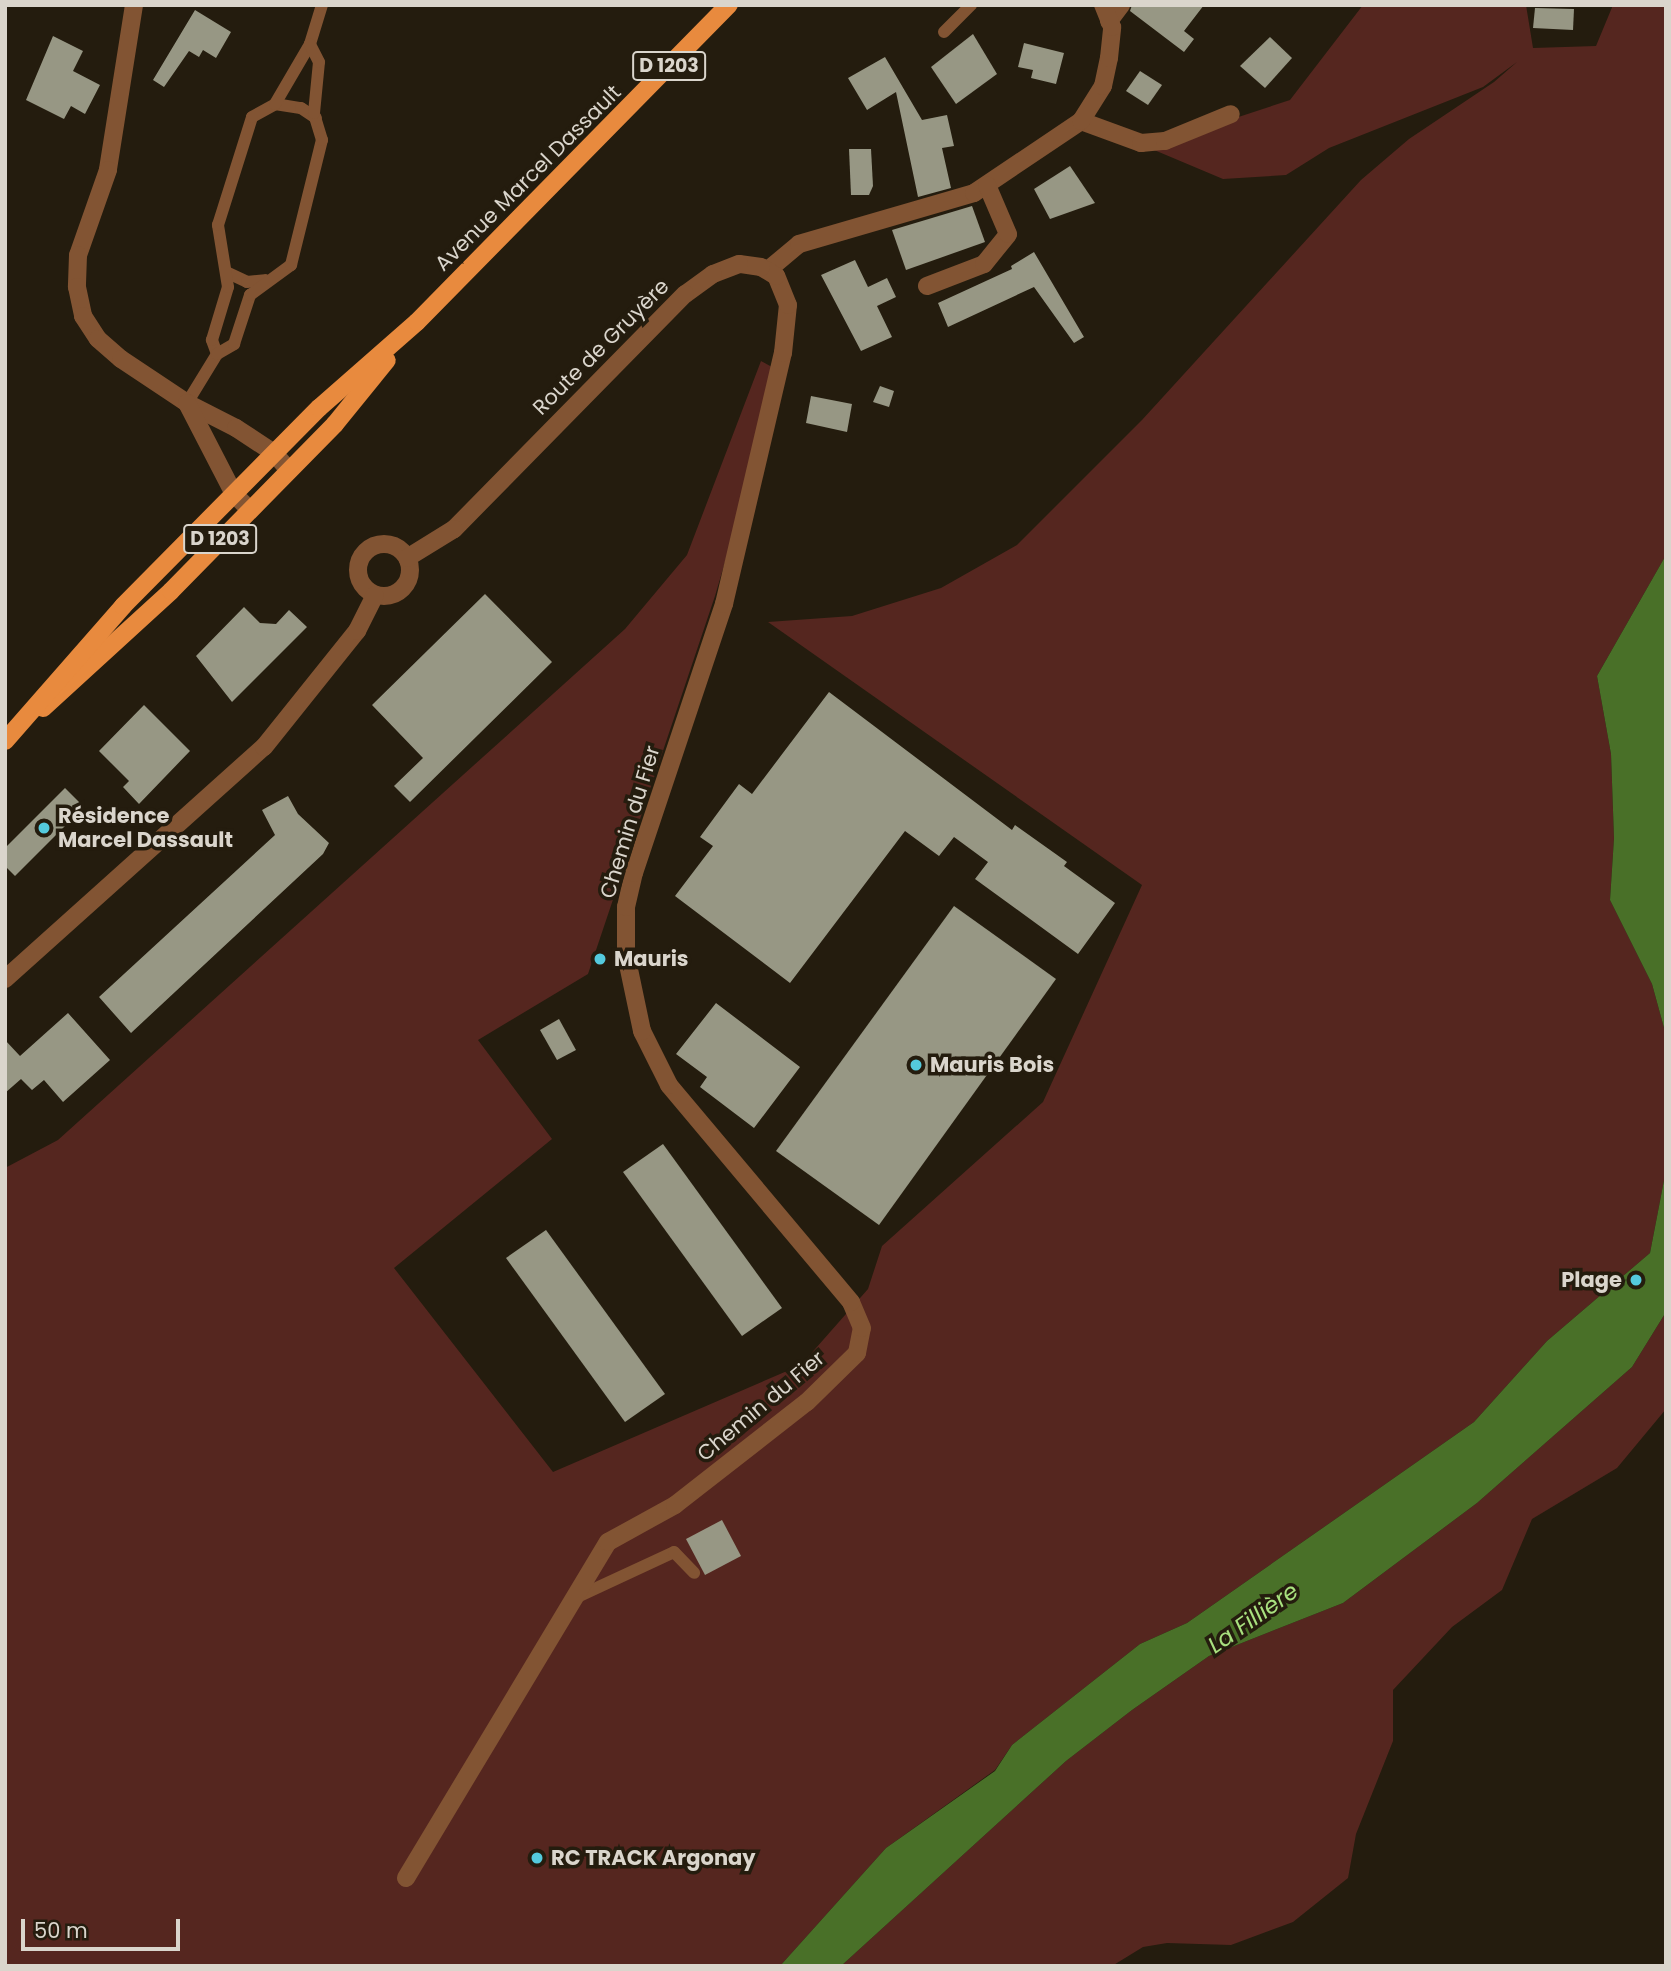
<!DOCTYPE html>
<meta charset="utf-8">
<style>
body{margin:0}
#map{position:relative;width:1671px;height:1971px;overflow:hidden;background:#241c0e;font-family:Poppins,sans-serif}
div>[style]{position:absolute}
.green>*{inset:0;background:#55261f}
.water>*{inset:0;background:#497028}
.building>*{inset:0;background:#979784}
.service>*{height:12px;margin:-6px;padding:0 6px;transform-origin:6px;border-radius:6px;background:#825433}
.pedestrian>*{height:18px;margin:-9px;padding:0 9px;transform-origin:9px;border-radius:9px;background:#825433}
.minor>*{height:18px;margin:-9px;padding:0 9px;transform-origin:9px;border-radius:9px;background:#825433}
.minor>.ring{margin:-9px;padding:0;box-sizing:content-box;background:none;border:18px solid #825433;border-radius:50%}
.primary>*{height:18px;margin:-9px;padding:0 9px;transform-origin:9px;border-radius:9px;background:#e88a3e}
.dots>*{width:19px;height:19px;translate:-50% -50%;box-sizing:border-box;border:4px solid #241c0e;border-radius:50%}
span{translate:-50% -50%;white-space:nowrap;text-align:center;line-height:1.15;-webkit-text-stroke:7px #241c0e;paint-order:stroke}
.shield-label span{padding:2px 5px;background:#241c0e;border:2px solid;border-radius:5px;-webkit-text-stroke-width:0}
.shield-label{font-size:19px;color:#dad5cc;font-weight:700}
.street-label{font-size:21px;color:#dad5cc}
.poi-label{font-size:21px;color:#dad5cc;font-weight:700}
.left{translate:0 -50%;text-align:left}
.right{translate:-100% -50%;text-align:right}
.water-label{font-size:23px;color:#a9e17f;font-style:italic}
.frame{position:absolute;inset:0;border:7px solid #dad5cc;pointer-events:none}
.scale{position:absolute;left:21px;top:1919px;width:159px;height:32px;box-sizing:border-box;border:4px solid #dad5cc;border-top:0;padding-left:9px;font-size:21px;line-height:24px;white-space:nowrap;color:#dad5cc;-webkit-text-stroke:5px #241c0e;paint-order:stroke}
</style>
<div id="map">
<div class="green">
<div style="clip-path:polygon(1363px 5px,1526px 5px,1533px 48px,1596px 46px,1613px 5px,1666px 5px,1666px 555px,1597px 676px,1611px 754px,1614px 838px,1610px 900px,1652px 984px,1666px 1035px,1666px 1170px,1650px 1253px,1547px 1341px,1474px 1422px,1187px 1623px,1140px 1644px,1012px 1745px,995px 1770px,886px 1848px,780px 1966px,5px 1966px,5px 1168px,58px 1140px,625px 629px,687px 555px,761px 361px,781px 372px,715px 596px,588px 974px,478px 1040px,552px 1139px,394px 1268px,553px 1472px,801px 1365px,868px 1289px,882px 1246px,1043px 1102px,1142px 885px,768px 622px,852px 616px,941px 588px,1017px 545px,1142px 420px,1361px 180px,1409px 139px,1494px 82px,1517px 62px,1483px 87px,1329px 148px,1286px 175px,1223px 179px,1147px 147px,1290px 100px)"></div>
<div style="clip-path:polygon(1666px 1312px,1666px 1409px,1617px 1468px,1532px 1519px,1502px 1590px,1452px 1627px,1393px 1690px,1393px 1741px,1356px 1834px,1348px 1878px,1293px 1922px,1231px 1945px,1167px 1943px,1143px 1947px,1112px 1966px,841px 1966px,1066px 1761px,1132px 1710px,1209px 1656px,1343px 1603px,1477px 1503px,1632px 1367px)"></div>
</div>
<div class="water">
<div style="clip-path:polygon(1666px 555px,1666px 1035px,1652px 984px,1610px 900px,1614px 838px,1611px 754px,1597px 676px)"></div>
<div style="clip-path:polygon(1666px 1170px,1666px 1312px,1632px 1367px,1477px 1503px,1343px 1603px,1209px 1656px,1132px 1710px,1066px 1761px,841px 1966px,780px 1966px,886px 1848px,995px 1771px,1012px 1745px,1140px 1644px,1187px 1623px,1474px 1422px,1547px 1341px,1650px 1253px)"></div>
</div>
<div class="building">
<div style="clip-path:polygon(1132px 5px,1204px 5px,1184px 31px,1194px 39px,1184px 52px,1130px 11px)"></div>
<div style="clip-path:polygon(1535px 8px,1574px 9px,1573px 30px,1533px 28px)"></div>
<div style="clip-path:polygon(195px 10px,231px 32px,216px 58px,203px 50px,199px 57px,189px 51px,164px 87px,153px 80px)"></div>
<div style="clip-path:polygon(973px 34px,997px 74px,956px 104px,931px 67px)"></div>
<div style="clip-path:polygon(53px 36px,83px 51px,73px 71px,100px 85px,85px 114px,71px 106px,64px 119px,26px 100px)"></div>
<div style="clip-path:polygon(1270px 37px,1292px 58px,1265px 88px,1240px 66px)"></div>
<div style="clip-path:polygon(1024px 43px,1064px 53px,1056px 84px,1031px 78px,1033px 70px,1018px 67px)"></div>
<div style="clip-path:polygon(885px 57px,922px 120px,947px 115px,954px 146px,942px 148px,951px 188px,918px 197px,896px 92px,867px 110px,848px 78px)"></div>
<div style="clip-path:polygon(1140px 71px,1162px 85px,1148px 105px,1126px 91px)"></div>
<div style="clip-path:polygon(849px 149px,871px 149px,873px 186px,869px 195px,851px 195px)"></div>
<div style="clip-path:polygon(1070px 166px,1095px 203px,1050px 219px,1034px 189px)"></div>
<div style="clip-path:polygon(972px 206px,985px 242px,906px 270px,892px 230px)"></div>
<div style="clip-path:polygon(1034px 252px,1084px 337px,1074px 343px,1034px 287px,948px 327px,938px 303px,1012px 269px,1011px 266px)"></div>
<div style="clip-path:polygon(855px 260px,868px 287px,887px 278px,896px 297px,877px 306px,892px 337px,861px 351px,821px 275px)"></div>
<div style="clip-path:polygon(880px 386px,894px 391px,889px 407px,873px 402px)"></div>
<div style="clip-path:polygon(811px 396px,852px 404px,847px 432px,806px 423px)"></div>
<div style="clip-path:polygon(485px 594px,552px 662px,410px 802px,394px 786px,423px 758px,372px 705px)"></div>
<div style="clip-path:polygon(244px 607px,260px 623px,276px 624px,289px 610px,307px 627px,232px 702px,196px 656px)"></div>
<div style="clip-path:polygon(829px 692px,1012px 830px,1015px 825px,1067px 862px,1064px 866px,1115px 903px,1078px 954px,975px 879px,988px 862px,954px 837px,939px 856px,905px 831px,790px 983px,675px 896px,713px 846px,700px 837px,739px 784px,752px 794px)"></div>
<div style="clip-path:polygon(144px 705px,190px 751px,139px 804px,123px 787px,129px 781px,99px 751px)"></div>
<div style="clip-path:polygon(65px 788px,84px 807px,15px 876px,5px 866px,5px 848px)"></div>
<div style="clip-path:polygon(288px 796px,298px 814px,329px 843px,323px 854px,131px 1033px,99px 997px,275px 835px,262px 810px)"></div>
<div style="clip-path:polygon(954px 906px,1056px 979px,879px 1225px,776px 1151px)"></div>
<div style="clip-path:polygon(716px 1003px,800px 1067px,754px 1128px,700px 1087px,707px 1077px,676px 1054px)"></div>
<div style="clip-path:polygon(68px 1013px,110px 1060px,63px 1102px,44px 1080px,32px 1090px,21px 1079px,5px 1093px,5px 1040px,20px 1056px)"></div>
<div style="clip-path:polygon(559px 1019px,576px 1050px,557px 1060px,540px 1030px)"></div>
<div style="clip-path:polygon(663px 1144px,782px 1308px,742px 1336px,623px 1172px)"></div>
<div style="clip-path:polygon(546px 1230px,665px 1394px,625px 1422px,506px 1258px)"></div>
<div style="clip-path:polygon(722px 1520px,741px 1556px,705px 1575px,686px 1539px)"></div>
</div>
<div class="service">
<div style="left:944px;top:32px;width:38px;rotate:-45deg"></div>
<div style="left:275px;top:104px;width:26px;rotate:9deg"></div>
<div style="left:301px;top:108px;width:18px;rotate:34deg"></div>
<div style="left:226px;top:272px;width:23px;rotate:25deg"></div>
<div style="left:247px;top:282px;width:18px;rotate:-6deg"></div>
<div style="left:217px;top:354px;width:15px;rotate:-110deg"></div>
<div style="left:212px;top:340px;width:55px;rotate:-73.2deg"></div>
<div style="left:228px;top:287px;width:63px;rotate:-99.2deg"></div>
<div style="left:218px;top:225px;width:113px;rotate:-72.5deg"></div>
<div style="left:252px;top:117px;width:26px;rotate:-29deg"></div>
<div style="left:275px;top:104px;width:69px;rotate:-59.7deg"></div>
<div style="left:310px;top:44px;width:41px;rotate:-72.9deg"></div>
<div style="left:187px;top:403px;width:57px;rotate:-58.5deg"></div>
<div style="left:217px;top:354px;width:20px;rotate:-30deg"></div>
<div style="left:234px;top:344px;width:52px;rotate:-71.9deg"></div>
<div style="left:250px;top:295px;width:51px;rotate:-36.2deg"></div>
<div style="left:291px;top:265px;width:129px;rotate:-76.1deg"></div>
<div style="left:322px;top:140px;width:28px;rotate:-107deg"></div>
<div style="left:314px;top:113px;width:51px;rotate:-84.4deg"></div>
<div style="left:319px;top:62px;width:20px;rotate:-117deg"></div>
<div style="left:575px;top:1598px;width:109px;rotate:-24.9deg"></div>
<div style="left:674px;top:1552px;width:29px;rotate:46deg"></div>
</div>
<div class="pedestrian">
<div style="left:1109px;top:21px;width:20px;rotate:-53deg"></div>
</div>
<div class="minor">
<div style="left:134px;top:5px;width:167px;rotate:99deg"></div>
<div style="left:108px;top:170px;width:90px;rotate:109.4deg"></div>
<div style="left:78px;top:255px;width:32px;rotate:92deg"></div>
<div style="left:77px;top:287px;width:30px;rotate:78deg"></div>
<div style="left:83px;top:316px;width:27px;rotate:57deg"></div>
<div style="left:98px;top:339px;width:30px;rotate:41deg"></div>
<div style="left:121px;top:359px;width:79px;rotate:33.7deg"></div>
<div style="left:187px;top:403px;width:55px;rotate:27deg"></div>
<div style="left:236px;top:428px;width:45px;rotate:33.3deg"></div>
<div style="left:274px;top:453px;width:23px;rotate:49deg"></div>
<div style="left:1081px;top:121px;width:64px;rotate:20.1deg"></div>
<div style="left:1141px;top:143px;width:24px;rotate:-5deg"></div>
<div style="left:1165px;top:141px;width:71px;rotate:-22.2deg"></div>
<div style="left:768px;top:270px;width:40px;rotate:-40deg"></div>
<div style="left:799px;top:244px;width:182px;rotate:-16.2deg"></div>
<div style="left:974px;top:193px;width:129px;rotate:-33.9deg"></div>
<div style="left:1081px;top:121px;width:41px;rotate:-57.8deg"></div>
<div style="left:1103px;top:86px;width:29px;rotate:-78deg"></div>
<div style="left:1109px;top:58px;width:31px;rotate:-84deg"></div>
<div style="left:1112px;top:27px;width:24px;rotate:-112deg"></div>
<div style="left:927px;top:286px;width:61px;rotate:-21.1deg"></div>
<div style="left:984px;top:264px;width:38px;rotate:-51deg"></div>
<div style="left:1008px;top:234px;width:53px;rotate:-113.2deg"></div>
<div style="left:187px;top:403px;width:102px;rotate:62.7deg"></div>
<div style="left:234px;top:494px;width:21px;rotate:45deg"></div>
<div class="ring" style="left:358px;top:544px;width:34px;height:34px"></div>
<div style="left:5px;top:979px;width:348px;rotate:-41.9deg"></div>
<div style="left:264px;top:747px;width:149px;rotate:-51.3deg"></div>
<div style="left:357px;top:631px;width:40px;rotate:-63.4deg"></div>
<div style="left:406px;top:1878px;width:392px;rotate:-59deg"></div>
<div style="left:608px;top:1542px;width:77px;rotate:-28.9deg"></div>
<div style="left:675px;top:1505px;width:167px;rotate:-38deg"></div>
<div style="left:807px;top:1402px;width:70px;rotate:-44.4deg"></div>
<div style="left:857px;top:1353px;width:25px;rotate:-79deg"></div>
<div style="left:862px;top:1328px;width:28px;rotate:-113deg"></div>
<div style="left:851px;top:1302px;width:283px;rotate:-130deg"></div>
<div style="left:669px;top:1085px;width:60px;rotate:-116.6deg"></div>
<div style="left:642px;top:1031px;width:78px;rotate:-101.9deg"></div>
<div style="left:626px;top:955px;width:48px;rotate:-90deg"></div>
<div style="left:626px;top:907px;width:35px;rotate:-77deg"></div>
<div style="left:634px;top:873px;width:284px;rotate:-71.5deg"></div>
<div style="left:724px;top:604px;width:258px;rotate:-76.8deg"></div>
<div style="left:783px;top:353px;width:48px;rotate:-84.1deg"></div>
<div style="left:788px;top:305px;width:31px;rotate:-112deg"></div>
<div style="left:776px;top:276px;width:17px;rotate:-149deg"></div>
<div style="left:761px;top:267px;width:22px;rotate:-172deg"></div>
<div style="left:739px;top:264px;width:28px;rotate:159deg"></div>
<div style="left:713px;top:274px;width:34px;rotate:144deg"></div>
<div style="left:685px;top:294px;width:330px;rotate:134.5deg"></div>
<div style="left:454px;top:529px;width:55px;rotate:148.3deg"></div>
</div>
<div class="primary">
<div style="left:43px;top:708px;width:173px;rotate:-42.4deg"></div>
<div style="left:171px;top:591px;width:234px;rotate:-45.5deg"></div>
<div style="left:335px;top:424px;width:82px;rotate:-50.9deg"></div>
<div style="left:5px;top:741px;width:179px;rotate:-48.8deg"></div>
<div style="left:123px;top:606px;width:279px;rotate:-45.3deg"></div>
<div style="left:319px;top:408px;width:130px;rotate:-41.3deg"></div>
<div style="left:417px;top:322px;width:445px;rotate:-45.5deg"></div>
</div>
<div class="dots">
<div style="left:44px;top:828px;background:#54cadd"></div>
<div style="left:600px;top:959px;background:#54cadd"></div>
<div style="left:916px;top:1065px;background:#54cadd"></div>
<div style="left:1636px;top:1280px;background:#54cadd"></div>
<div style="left:537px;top:1858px;background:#54cadd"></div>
</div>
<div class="shield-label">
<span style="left:669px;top:66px">D 1203</span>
<span style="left:220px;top:539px">D 1203</span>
</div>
<div class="street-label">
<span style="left:528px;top:178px;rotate:-45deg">Avenue Marcel Dassault</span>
<span style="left:601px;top:347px;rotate:-45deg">Route de Gruyère</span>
<span style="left:630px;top:822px;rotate:-73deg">Chemin du Fier</span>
<span style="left:761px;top:1406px;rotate:-40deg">Chemin du Fier</span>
</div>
<div class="poi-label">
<span class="left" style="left:58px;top:828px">Résidence<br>Marcel Dassault</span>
<span class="left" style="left:614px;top:959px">Mauris</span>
<span class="left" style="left:930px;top:1065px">Mauris Bois</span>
<span class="right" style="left:1622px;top:1280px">Plage</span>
<span class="left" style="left:551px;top:1858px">RC TRACK Argonay</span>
</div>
<div class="water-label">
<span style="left:1253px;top:1618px;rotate:-35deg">La Fillière</span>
</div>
<div class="frame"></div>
<div class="scale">50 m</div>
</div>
